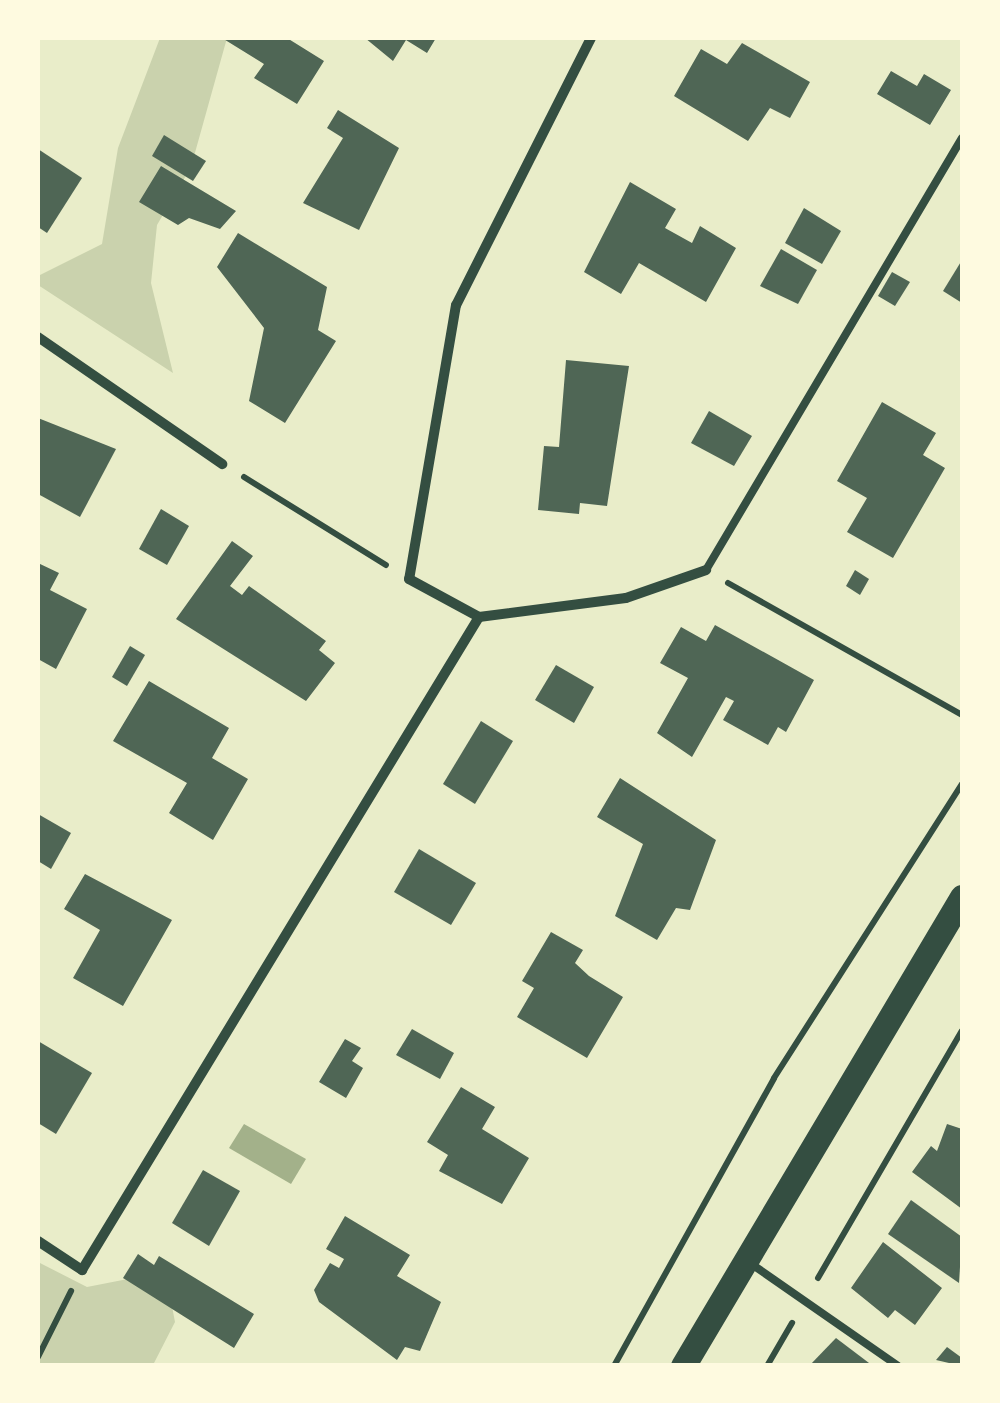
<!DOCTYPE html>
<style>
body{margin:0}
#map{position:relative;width:1000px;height:1403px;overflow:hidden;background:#e9edc9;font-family:"Asap Condensed",sans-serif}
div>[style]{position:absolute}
.green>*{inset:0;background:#cad2ad}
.water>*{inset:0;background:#a3b18a}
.building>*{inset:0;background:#4f6655}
.path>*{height:6px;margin:-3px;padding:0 3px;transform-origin:3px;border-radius:3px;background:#344e41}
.service>*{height:8px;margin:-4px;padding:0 4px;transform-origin:4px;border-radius:4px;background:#344e41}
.minor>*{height:10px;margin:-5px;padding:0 5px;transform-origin:5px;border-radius:5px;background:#344e41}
.primary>*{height:25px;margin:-12.5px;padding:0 12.5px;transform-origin:12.5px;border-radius:12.5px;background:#344e41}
span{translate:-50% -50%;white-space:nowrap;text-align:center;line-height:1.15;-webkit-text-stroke:10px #fefae0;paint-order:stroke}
.frame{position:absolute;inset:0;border:40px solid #fefae0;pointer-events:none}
</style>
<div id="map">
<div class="green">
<div style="clip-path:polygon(160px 38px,227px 38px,191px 167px,157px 225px,151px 283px,173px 373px,38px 285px,38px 276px,102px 244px,118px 148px)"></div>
<div style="clip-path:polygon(38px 1262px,87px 1287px,138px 1277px,170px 1296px,175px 1322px,153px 1365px,38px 1365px)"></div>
</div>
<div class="water">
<div style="clip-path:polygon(244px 1124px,306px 1159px,291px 1184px,229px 1148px)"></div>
</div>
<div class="building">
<div style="clip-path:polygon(222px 38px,287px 38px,324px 61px,297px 104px,254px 78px,264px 64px)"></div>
<div style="clip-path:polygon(365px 38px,436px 38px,427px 53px,406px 40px,393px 61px)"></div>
<div style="clip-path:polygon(742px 43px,810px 82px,790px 118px,770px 108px,748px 141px,674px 96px,701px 49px,727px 64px)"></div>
<div style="clip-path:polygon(891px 71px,917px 86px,924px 74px,951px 90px,930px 125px,877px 94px)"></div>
<div style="clip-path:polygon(338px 110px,399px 148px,359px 230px,303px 203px,343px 138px,327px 128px)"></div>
<div style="clip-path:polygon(164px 135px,206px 161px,193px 181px,152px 156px)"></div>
<div style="clip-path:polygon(38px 149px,82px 178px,47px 233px,38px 227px)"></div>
<div style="clip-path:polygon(161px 166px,236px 211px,220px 229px,189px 218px,178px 225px,139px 202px)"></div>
<div style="clip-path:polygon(630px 182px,676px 209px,665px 228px,692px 243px,700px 226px,736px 248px,706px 302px,639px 263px,621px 294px,584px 272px)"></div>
<div style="clip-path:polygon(804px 208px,841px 231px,822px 264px,785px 243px)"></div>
<div style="clip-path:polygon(238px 233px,327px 287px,318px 330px,336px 341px,285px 423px,249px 401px,264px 328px,217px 267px)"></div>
<div style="clip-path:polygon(781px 249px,817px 270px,798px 304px,760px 286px)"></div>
<div style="clip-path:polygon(962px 260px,962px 303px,943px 291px)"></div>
<div style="clip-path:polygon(892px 272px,910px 282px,895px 306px,878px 296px)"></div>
<div style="clip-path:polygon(566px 360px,629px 366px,607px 506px,580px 503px,579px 514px,538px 510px,544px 446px,559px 447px)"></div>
<div style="clip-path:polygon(882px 402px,936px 433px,923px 455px,945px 468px,893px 558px,847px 532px,867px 498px,837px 481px)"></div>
<div style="clip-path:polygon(709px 411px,752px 436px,734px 466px,691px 443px)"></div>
<div style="clip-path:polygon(38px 418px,116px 449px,80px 517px,38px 494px)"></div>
<div style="clip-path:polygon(161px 509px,189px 526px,167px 565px,139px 549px)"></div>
<div style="clip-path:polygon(232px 541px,253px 556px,230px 586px,242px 595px,249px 586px,326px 641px,319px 650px,335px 663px,306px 701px,176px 619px)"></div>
<div style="clip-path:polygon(38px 563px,59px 573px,50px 590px,87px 609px,56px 669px,38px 659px)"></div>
<div style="clip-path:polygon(855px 570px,869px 579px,860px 595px,846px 586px)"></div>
<div style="clip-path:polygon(715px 625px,814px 680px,786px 732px,778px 727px,768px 745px,723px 720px,734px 701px,726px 697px,692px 757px,657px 733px,688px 678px,660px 663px,681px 627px,706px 641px)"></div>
<div style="clip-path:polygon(130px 646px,145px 655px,127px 686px,112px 677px)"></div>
<div style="clip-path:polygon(556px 665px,594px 687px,574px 723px,535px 700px)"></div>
<div style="clip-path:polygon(149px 681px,229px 728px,212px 758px,248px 779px,213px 840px,169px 813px,187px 783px,113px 741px)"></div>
<div style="clip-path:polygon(481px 721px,513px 741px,475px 804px,443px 784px)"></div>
<div style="clip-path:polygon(620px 778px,716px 840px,690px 910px,676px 908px,657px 940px,615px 916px,643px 844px,597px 817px)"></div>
<div style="clip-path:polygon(38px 814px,71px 833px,51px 869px,38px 861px)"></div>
<div style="clip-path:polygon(419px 849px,476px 883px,451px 925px,394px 892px)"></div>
<div style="clip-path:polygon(85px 874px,172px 920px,123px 1006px,73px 978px,100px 930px,64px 909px)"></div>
<div style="clip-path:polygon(551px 932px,583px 950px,575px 963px,589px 976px,623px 997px,587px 1058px,517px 1017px,534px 988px,522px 981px)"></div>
<div style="clip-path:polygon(412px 1029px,454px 1053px,440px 1079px,396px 1055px)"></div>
<div style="clip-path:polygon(345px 1039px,361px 1048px,352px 1061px,363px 1068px,346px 1098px,319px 1082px)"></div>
<div style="clip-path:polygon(38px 1041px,92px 1073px,56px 1134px,38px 1123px)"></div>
<div style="clip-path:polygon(461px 1087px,495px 1107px,482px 1129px,529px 1158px,502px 1204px,439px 1171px,448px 1155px,427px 1142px)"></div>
<div style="clip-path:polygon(947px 1124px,962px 1129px,962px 1209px,912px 1172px,931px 1146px,937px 1151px)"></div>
<div style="clip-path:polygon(203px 1170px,240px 1191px,209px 1246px,172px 1223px)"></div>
<div style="clip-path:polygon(911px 1200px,962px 1237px,959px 1283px,888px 1234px)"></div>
<div style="clip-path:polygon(345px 1216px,410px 1255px,397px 1276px,441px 1302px,420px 1351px,405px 1347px,397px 1360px,319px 1302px,314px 1290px,330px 1263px,339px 1268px,344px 1259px,326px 1249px)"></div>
<div style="clip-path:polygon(883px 1242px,942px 1288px,915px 1325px,895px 1310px,888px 1318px,851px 1288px)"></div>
<div style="clip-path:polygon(138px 1254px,154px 1265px,159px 1256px,254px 1314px,234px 1348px,123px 1278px)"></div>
<div style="clip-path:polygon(836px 1338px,873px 1366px,809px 1366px)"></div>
<div style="clip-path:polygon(947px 1347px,962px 1358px,962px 1366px,936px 1360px)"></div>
</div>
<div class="path">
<div style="left:244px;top:477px;width:167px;rotate:31.8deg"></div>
<div style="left:728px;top:583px;width:269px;rotate:29.4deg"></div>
<div style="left:818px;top:1278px;width:286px;rotate:-59.8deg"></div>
<div style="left:38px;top:1357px;width:74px;rotate:-63.4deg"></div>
<div style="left:614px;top:1366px;width:329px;rotate:-60.9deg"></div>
<div style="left:774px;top:1078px;width:349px;rotate:-57.4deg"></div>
<div style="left:767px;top:1366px;width:50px;rotate:-59.8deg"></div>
</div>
<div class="service">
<div style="left:706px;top:570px;width:502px;rotate:-59.35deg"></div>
<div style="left:750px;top:1263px;width:180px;rotate:34.8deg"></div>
</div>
<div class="minor">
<div style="left:591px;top:38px;width:299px;rotate:116.8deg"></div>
<div style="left:456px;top:305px;width:278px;rotate:99.7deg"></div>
<div style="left:409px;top:579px;width:80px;rotate:28.5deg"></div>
<div style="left:479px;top:617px;width:148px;rotate:-7.4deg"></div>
<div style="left:626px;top:598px;width:85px;rotate:-19.3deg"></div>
<div style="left:38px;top:337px;width:224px;rotate:34.6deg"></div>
<div style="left:38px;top:1241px;width:53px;rotate:33.4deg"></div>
<div style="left:82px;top:1270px;width:764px;rotate:-58.7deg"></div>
</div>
<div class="primary">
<div style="left:683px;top:1366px;width:546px;rotate:-59.25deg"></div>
</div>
<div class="frame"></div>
</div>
